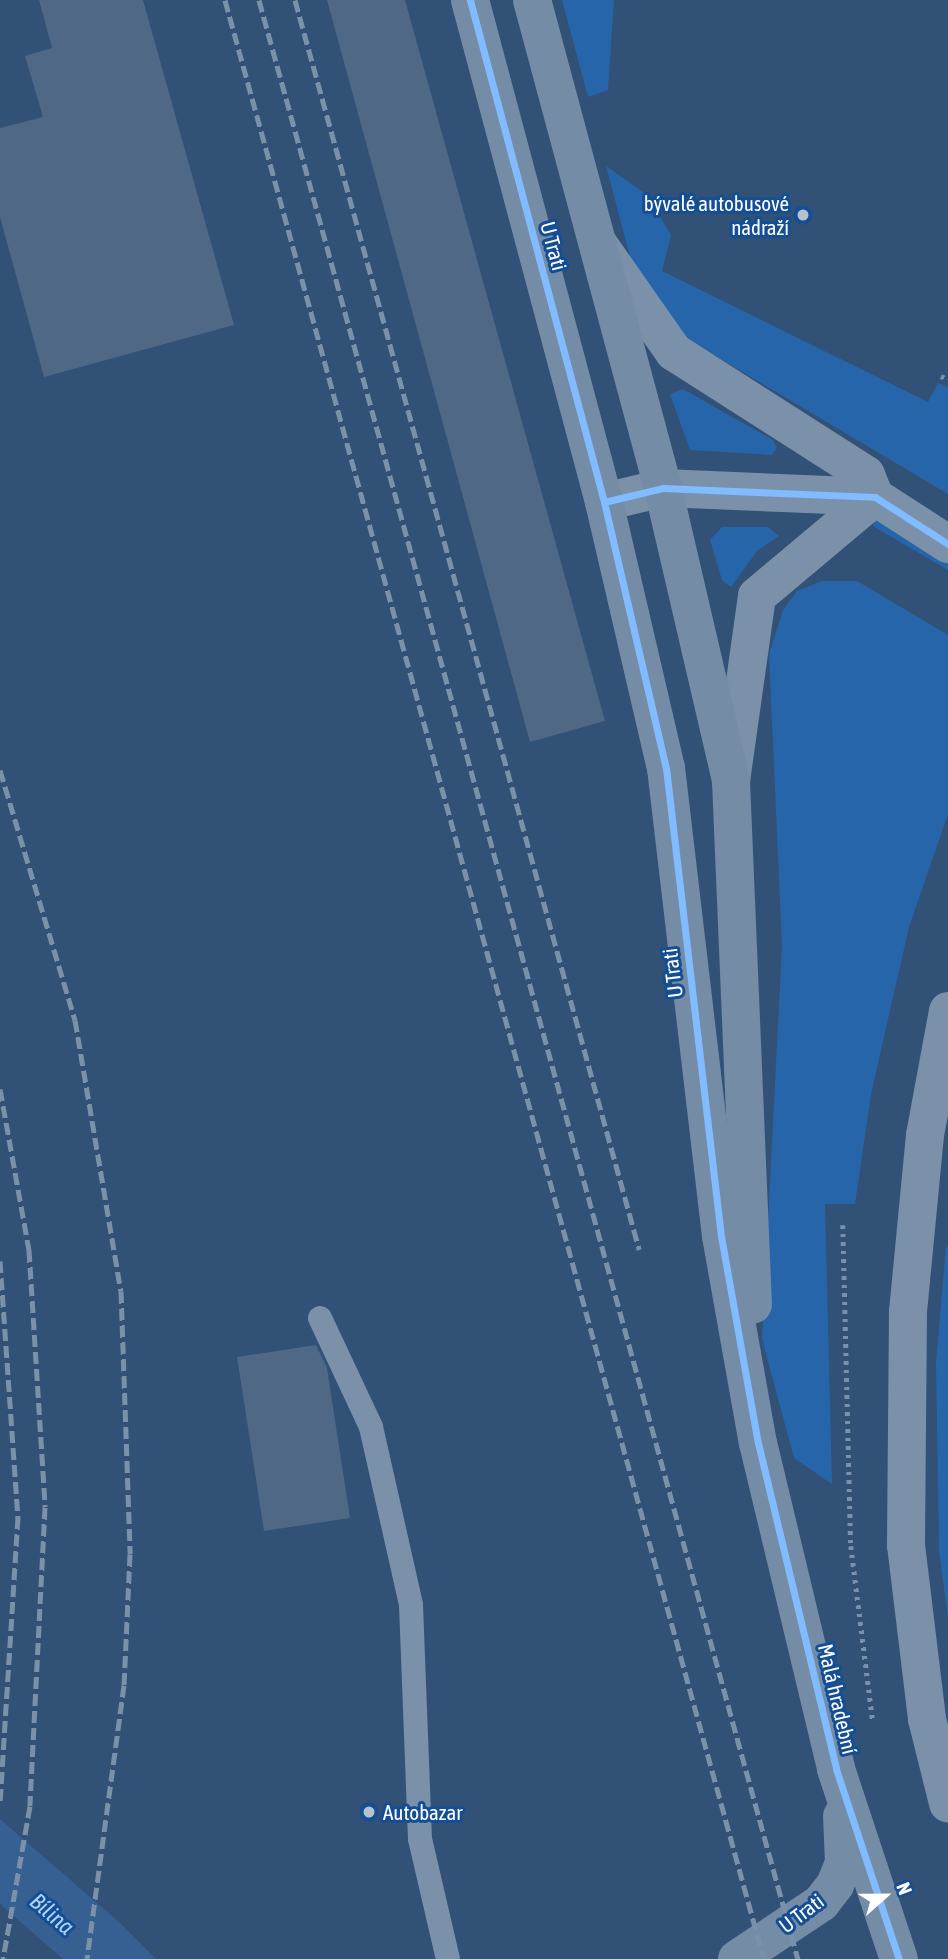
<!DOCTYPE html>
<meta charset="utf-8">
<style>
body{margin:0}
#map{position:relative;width:948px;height:1959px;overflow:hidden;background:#315177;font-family:"Asap Condensed",sans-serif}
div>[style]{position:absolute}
.green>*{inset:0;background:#2765ab}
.water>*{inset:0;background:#366091}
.building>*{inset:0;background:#4e6886}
.path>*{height:4.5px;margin-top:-2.25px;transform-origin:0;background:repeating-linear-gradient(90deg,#7a91a9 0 3.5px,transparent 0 8.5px)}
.lane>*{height:24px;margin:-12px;padding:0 12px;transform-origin:12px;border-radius:12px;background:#7a91a9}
.street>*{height:38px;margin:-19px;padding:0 19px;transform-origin:19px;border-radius:19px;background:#7a91a9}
.secondary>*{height:38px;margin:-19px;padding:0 19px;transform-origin:19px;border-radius:19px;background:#758ca6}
.rail>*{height:5px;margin-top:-2.5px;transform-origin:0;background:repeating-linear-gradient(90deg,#7b91a9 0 12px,transparent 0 17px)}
.cycleway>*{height:7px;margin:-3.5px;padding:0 3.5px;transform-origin:3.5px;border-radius:3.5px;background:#80bcff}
.dots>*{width:19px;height:19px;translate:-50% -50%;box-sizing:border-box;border:4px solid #144e94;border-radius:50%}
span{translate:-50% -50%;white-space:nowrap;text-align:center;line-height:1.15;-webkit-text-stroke:6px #144e94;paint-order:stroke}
.poi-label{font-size:21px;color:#fff}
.right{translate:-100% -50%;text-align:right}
.left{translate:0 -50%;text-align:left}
.street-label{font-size:21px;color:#fff}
.water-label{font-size:23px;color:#b0d2f9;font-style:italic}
.north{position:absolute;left:850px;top:1861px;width:70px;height:70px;-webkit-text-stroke:5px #144e94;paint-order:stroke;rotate:69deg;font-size:19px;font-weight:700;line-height:28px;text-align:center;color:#fff}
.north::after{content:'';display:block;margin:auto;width:24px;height:32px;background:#fff;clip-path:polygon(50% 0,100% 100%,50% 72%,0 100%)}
</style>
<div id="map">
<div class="green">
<div style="clip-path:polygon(562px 0,614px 0,608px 90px,588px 97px)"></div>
<div style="clip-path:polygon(606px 166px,647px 195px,671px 235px,662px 271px,928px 402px,938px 383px,948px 387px,948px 494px,677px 333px,632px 264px)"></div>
<div style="clip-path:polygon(683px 389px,773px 440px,777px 448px,772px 455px,690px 450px,670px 394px)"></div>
<div style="clip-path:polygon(874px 515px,948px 553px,948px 570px,873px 526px)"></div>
<div style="clip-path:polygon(722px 527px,768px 527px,779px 536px,757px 551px,731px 587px,722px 580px,710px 540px)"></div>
<div style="clip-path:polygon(822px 581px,857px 581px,948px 635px,948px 814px,909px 927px,871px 1094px,855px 1204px,825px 1204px,832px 1484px,794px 1458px,762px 1339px,782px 946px,769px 654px,783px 610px,797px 591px)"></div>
<div style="clip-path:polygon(946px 1246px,948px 1247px,948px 1619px,939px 1550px,936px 1363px)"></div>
</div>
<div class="water">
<div style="clip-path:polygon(0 1819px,119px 1922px,156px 1959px,63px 1959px,0 1904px)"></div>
</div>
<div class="building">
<div style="clip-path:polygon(39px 0,143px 0,234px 325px,44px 377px,0 217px,0 128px,43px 117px,25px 56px,52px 48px)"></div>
<div style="clip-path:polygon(327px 0,405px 0,605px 721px,530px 742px)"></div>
<div style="clip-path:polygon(316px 1345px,327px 1368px,350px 1518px,264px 1531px,237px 1357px)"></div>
</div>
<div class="path">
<div style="left:941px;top:376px;width:8px;rotate:23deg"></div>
<div style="left:843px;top:1225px;width:321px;rotate:88.6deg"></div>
<div style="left:851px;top:1546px;width:178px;rotate:82.9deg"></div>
</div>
<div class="lane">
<div style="left:320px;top:1318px;width:120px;rotate:64.9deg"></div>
<div style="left:371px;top:1427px;width:182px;rotate:77.3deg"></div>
<div style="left:411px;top:1605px;width:234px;rotate:87.8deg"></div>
<div style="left:420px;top:1839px;width:123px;rotate:76.9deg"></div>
</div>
<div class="street">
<div style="left:599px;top:245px;width:131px;rotate:55deg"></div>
<div style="left:674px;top:352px;width:228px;rotate:32.6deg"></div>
<div style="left:866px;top:475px;width:24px;rotate:68deg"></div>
<div style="left:604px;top:502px;width:61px;rotate:-13.3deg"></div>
<div style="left:663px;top:488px;width:212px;rotate:2.4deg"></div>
<div style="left:875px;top:497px;width:87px;rotate:32.8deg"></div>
<div style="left:731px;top:781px;width:187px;rotate:-82deg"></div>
<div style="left:757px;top:596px;width:154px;rotate:-40deg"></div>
<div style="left:948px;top:1011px;width:126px;rotate:100.5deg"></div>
<div style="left:925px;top:1135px;width:178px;rotate:95.5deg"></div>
<div style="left:908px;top:1312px;width:233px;rotate:90.5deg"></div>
<div style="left:906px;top:1545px;width:175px;rotate:83.1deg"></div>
<div style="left:927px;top:1719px;width:87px;rotate:76deg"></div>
</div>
<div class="secondary">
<div style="left:470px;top:0;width:520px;rotate:75.05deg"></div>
<div style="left:604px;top:502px;width:273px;rotate:76.9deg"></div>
<div style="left:666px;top:768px;width:471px;rotate:83.3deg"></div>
<div style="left:721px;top:1236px;width:210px;rotate:79.9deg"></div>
<div style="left:758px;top:1443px;width:335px;rotate:76.5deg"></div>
<div style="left:836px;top:1769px;width:200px;rotate:71.7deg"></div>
<div style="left:532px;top:0;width:505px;rotate:74.97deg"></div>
<div style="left:663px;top:488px;width:301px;rotate:76.9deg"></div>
<div style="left:731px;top:781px;width:524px;rotate:87.6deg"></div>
<div style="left:737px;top:1959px;width:101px;rotate:-33.7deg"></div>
<div style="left:821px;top:1903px;width:23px;rotate:-52deg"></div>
<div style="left:835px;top:1885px;width:24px;rotate:-68deg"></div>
<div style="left:844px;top:1863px;width:47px;rotate:-92.4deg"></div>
</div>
<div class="rail">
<div style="left:225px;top:0;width:2032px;rotate:74.62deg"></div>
<div style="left:259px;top:0;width:2032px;rotate:74.62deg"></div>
<div style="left:295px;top:0;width:1296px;rotate:74.6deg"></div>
<div style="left:0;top:770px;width:261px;rotate:73.3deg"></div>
<div style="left:75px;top:1020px;width:275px;rotate:80.4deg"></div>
<div style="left:121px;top:1291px;width:263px;rotate:88deg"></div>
<div style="left:130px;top:1554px;width:131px;rotate:92.6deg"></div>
<div style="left:124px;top:1685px;width:276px;rotate:97.7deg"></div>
<div style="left:0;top:1089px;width:164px;rotate:79.8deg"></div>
<div style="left:29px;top:1250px;width:257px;rotate:86.4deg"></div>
<div style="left:45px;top:1507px;width:299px;rotate:92.9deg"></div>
<div style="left:30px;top:1806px;width:155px;rotate:100deg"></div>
<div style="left:0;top:1261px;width:257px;rotate:86deg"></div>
<div style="left:18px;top:1517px;width:287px;rotate:93.6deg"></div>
</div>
<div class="cycleway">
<div style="left:470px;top:0;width:520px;rotate:75.05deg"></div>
<div style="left:604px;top:502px;width:273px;rotate:76.9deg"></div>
<div style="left:666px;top:768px;width:471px;rotate:83.3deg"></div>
<div style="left:721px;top:1236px;width:210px;rotate:79.9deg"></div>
<div style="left:758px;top:1443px;width:335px;rotate:76.5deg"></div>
<div style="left:836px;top:1769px;width:200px;rotate:71.7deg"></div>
<div style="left:604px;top:502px;width:61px;rotate:-13.3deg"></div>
<div style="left:663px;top:488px;width:212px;rotate:2.4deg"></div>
<div style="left:875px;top:497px;width:87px;rotate:32.8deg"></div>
</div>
<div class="dots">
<div style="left:803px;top:215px;background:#b7c2cf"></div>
<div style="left:369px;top:1812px;background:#b7c2cf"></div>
</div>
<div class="poi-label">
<span class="right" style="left:789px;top:215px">bývalé autobusové<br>nádraží</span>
<span class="left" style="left:383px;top:1812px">Autobazar</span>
</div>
<div class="street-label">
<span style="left:554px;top:246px;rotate:75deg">U Trati</span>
<span style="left:672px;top:973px;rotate:-97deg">U Trati</span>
<span style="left:838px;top:1699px;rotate:77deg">Malá hradební</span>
<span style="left:801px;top:1913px;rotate:-37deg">U Trati</span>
</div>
<div class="water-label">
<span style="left:52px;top:1914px;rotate:41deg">Bílina</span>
</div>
<div class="north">N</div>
</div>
